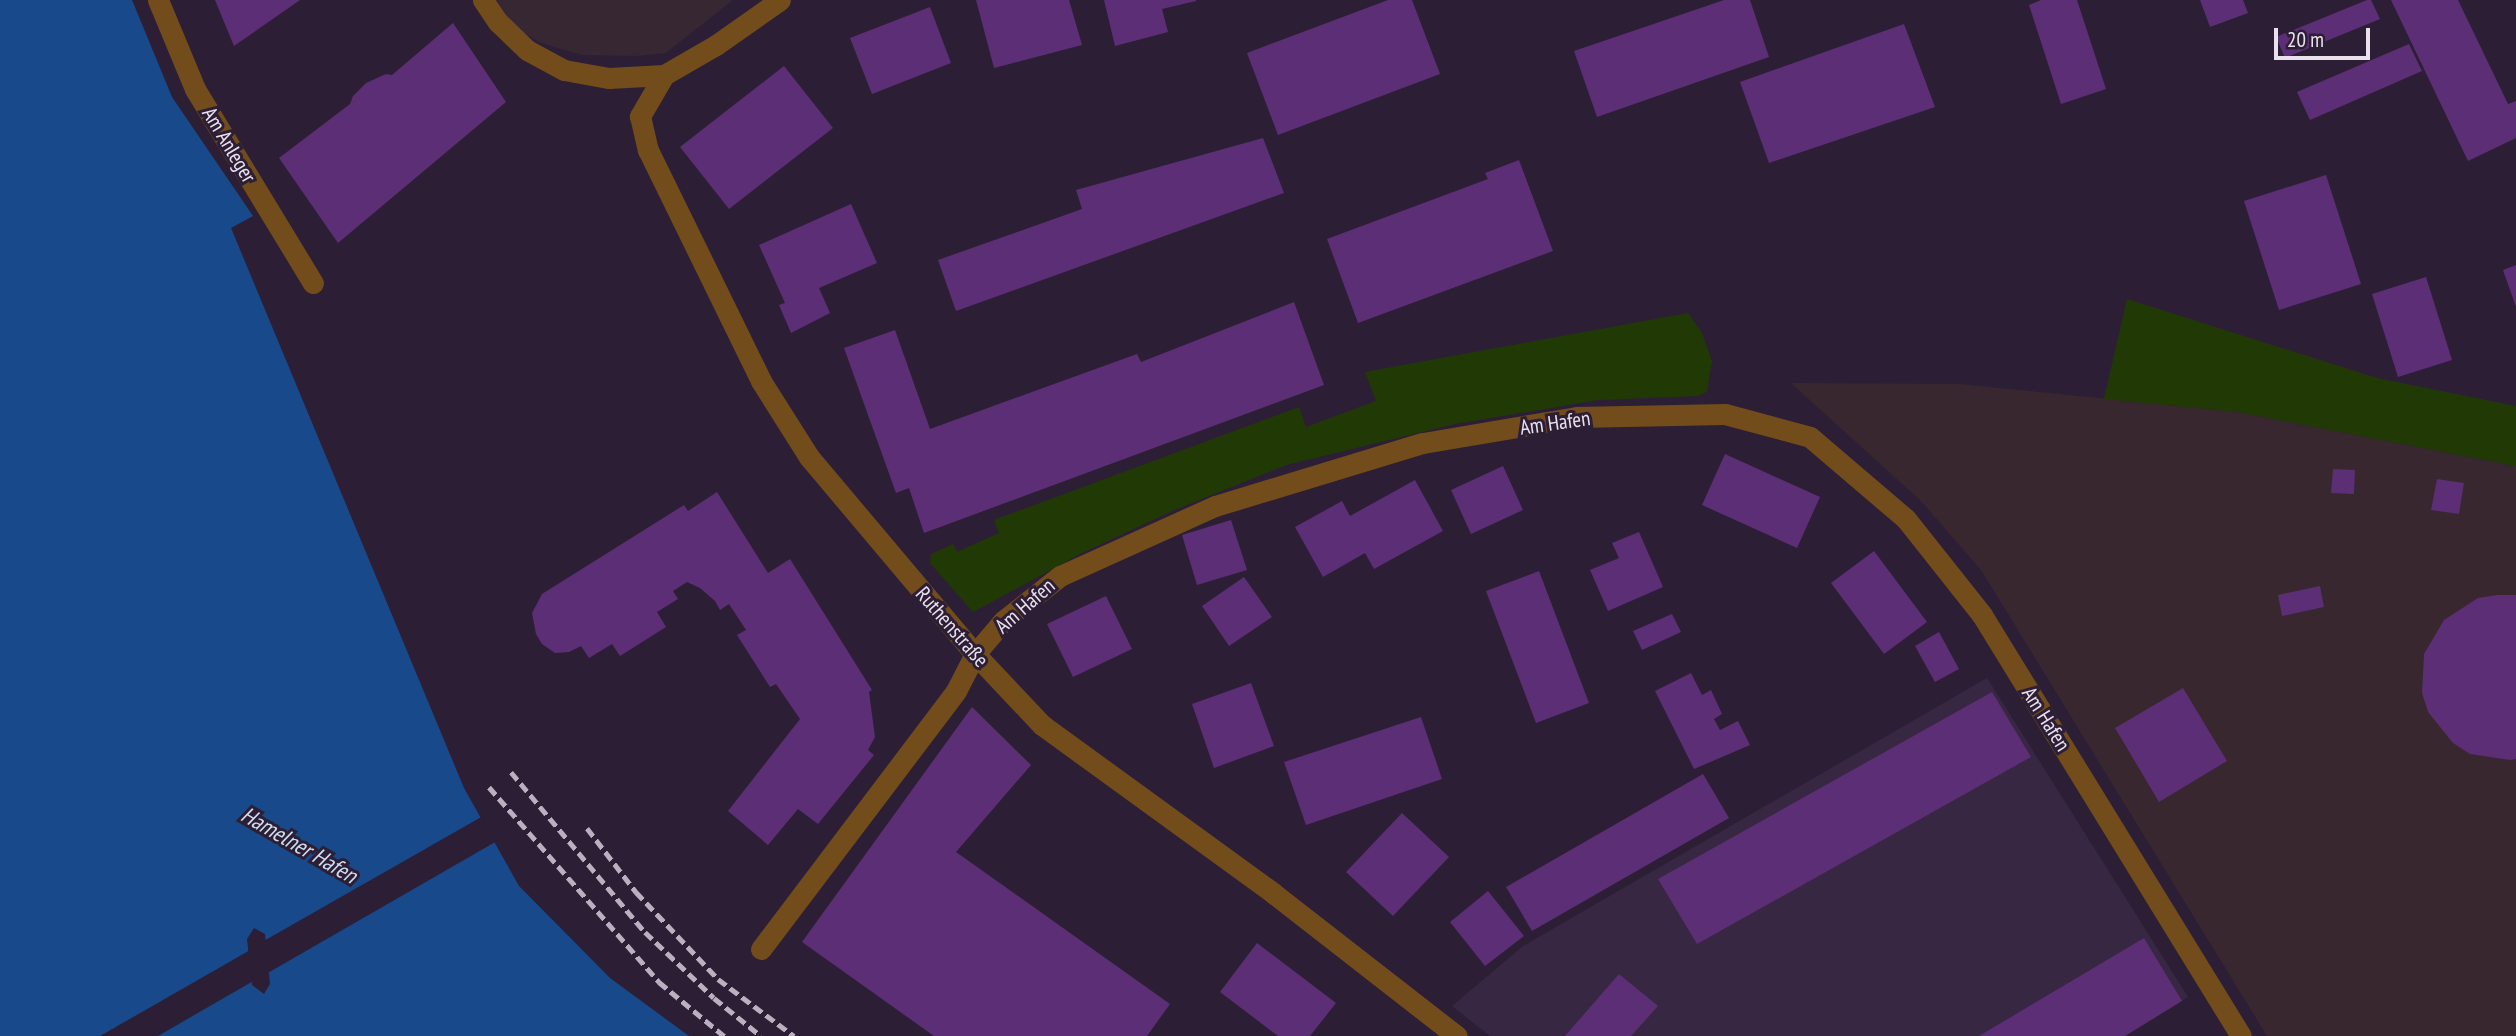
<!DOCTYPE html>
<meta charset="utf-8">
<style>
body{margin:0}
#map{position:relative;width:2516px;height:1036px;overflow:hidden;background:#2c1f35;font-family:"PT Sans Narrow",sans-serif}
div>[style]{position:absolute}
.built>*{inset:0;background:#382742}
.industrial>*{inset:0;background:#38272f}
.education>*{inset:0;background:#362732}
.green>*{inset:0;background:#213a05}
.water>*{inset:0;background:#17498b}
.pier>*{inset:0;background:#2c1f35}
.building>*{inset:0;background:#5c2e75}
.minor>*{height:21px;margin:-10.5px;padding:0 10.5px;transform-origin:10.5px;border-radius:10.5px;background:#724c1b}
.rail>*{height:5px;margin-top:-2.5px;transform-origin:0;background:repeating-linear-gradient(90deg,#bab0c0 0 10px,transparent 0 15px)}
span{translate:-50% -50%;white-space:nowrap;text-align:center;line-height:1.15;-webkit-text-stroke:6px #2c1f35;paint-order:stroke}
.street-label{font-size:21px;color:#eae1ef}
.water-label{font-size:23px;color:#cedcef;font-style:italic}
.scale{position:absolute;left:2274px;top:28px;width:96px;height:32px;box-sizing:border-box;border:4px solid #eae1ef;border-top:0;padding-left:9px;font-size:21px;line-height:24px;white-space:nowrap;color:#eae1ef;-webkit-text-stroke:5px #2c1f35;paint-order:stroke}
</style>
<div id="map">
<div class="built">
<div style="clip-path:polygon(1987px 678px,2188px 997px,2125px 1036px,1490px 1036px,1452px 1006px,1523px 946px)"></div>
</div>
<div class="industrial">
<div style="clip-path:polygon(1791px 383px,1960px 384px,2237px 412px,2516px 466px,2516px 1036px,2267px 1036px,1981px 570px,1921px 501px)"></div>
</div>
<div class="education">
<div style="clip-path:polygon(497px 0,733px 0,666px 53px,637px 56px,582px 55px,541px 43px,513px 27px)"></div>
</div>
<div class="green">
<div style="clip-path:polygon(2127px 299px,2377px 378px,2516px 406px,2516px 466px,2237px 412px,2104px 399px)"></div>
<div style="clip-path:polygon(1688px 313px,1702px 333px,1712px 361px,1707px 392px,1697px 396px,1598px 400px,1455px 424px,1286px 465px,1172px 511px,1082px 553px,973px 612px,930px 563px,931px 554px,953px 544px,957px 552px,999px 533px,994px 520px,1299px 407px,1306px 427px,1376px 401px,1365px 372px)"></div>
</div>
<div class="water">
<div style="clip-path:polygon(evenodd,0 0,132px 0,172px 97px,253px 216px,231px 228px,464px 788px,519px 886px,610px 978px,689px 1036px,0 1036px,0 0,254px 928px,265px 934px,270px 984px,264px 994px,252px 985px,247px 939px,254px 928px)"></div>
</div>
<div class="pier">
<div style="clip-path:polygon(483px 816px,497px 841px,266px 974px,262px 942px)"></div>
<div style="clip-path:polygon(252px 949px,255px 980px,158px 1036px,100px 1036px)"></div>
</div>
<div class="building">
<div style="clip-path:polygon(215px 0,300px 0,234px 46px)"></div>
<div style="clip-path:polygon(976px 0,1069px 0,1082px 45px,994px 68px)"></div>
<div style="clip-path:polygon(1104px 0,1196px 0,1196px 1px,1162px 9px,1168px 32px,1115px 46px)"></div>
<div style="clip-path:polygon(1388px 0,1412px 0,1440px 74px,1278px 135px,1247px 53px)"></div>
<div style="clip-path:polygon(1724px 0,1750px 0,1769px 57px,1597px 117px,1574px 51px)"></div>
<div style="clip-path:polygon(2041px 0,2077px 0,2106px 89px,2061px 104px,2029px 5px)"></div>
<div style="clip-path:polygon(2200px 0,2243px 0,2248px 13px,2210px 27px)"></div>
<div style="clip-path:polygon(2367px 0,2371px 0,2380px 19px,2285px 58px,2276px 37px)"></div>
<div style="clip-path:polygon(2391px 0,2458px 0,2508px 104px,2516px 101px,2516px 138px,2468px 161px)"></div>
<div style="clip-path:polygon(930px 7px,951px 63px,872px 94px,850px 38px)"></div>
<div style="clip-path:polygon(453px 23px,506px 102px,338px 243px,279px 158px,350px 104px,353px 96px,366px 83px,386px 74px,392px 75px)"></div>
<div style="clip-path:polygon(1904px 24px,1935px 107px,1769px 163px,1740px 82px)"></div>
<div style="clip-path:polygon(2409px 44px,2422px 71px,2310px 120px,2297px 92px)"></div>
<div style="clip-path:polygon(784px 66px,833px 128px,729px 209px,680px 147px)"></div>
<div style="clip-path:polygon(1263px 138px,1284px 193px,956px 311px,938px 260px,1082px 209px,1076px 190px)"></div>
<div style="clip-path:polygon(1519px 160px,1553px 251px,1358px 323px,1327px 239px,1488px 179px,1485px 173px)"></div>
<div style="clip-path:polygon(2326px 175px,2361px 284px,2279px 310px,2244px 201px)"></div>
<div style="clip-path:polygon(851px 204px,877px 263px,819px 288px,830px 313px,791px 333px,779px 305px,785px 303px,759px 245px)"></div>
<div style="clip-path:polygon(2516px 265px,2516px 307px,2503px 270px)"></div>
<div style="clip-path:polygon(2426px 277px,2452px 360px,2398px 377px,2372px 294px)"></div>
<div style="clip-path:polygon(1294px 302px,1324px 385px,924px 533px,909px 488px,896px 493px,844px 348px,895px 330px,930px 429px,1137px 354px,1141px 362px)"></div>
<div style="clip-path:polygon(1725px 454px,1820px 497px,1797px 548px,1702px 505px)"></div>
<div style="clip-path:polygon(1503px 466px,1523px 510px,1471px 534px,1451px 490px)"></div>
<div style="clip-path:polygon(2333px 469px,2355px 470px,2354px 494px,2331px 493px)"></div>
<div style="clip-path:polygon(2437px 479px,2464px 483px,2459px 514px,2431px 510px)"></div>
<div style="clip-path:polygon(1415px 480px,1443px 531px,1374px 569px,1365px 553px,1323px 577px,1295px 527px,1342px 501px,1350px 516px)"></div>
<div style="clip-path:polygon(717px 492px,768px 573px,790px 559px,872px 690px,869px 692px,875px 737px,868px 750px,874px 755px,818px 824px,798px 809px,768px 845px,728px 811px,800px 719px,776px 684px,770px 687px,737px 635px,746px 630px,729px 604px,720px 610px,715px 601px,700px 588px,687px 582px,673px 591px,678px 599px,657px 612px,666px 627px,620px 656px,612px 644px,589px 658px,581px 646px,569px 652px,555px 653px,542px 644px,536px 634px,532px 613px,542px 594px,684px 505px,688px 511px)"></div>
<div style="clip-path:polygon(1231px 520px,1247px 570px,1197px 585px,1182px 535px)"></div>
<div style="clip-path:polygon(1639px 532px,1663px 587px,1608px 611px,1590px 570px,1619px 558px,1612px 543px)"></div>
<div style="clip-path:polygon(1874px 551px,1927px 622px,1884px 654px,1831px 583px)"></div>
<div style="clip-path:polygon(1539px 571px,1589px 703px,1536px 723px,1486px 591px)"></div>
<div style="clip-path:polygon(1244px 577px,1272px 617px,1229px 646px,1202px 606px)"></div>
<div style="clip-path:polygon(2320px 586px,2324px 607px,2282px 616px,2278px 595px)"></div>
<div style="clip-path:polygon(2497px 595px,2516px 595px,2516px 759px,2510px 760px,2470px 754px,2453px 743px,2428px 712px,2422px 693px,2424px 654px,2444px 620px,2478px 598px)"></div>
<div style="clip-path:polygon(1106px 596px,1132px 649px,1073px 677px,1047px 624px)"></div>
<div style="clip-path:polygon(1672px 614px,1681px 632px,1642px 650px,1633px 631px)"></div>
<div style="clip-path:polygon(1939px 632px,1959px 669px,1935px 682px,1915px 646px)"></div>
<div style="clip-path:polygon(1691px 673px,1702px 695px,1711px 690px,1722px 714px,1714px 719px,1720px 730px,1738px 721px,1750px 745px,1694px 769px,1655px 691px)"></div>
<div style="clip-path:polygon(1251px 683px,1274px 746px,1214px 768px,1192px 704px)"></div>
<div style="clip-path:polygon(2183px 688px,2227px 761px,2159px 802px,2115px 728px)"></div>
<div style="clip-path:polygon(1992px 692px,2031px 757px,1697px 944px,1658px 879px)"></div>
<div style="clip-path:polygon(972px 707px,1031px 765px,956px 852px,1170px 1004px,1147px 1036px,934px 1036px,802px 942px)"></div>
<div style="clip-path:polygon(1421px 717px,1442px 779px,1306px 825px,1284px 762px)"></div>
<div style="clip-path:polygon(1703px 774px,1729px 818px,1532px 931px,1506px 887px)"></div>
<div style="clip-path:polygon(1402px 813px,1449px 857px,1393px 916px,1346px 872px)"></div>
<div style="clip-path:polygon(1488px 891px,1524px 936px,1485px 966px,1450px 922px)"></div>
<div style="clip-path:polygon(2144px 938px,2182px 1001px,2125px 1036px,1979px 1036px)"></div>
<div style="clip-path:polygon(1257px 943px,1336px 1003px,1310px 1036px,1278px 1036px,1220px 992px)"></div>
<div style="clip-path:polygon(1619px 974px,1658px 1006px,1631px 1036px,1565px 1036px)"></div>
</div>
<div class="minor">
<div style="left:158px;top:0;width:96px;rotate:67.4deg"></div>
<div style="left:195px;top:89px;width:227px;rotate:58.7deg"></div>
<div style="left:483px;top:0;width:27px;rotate:56deg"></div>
<div style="left:498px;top:22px;width:40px;rotate:44deg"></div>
<div style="left:527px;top:50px;width:42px;rotate:28.4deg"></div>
<div style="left:564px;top:70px;width:46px;rotate:10.1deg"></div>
<div style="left:609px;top:78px;width:55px;rotate:-3.1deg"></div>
<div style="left:664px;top:75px;width:60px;rotate:-30deg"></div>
<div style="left:716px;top:45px;width:78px;rotate:-35.1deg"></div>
<div style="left:664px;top:75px;width:48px;rotate:120.3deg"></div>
<div style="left:640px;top:116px;width:35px;rotate:77deg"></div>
<div style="left:648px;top:150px;width:257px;rotate:63.9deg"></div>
<div style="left:761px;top:381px;width:90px;rotate:57.7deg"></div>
<div style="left:809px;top:457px;width:258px;rotate:49.9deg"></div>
<div style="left:975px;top:654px;width:98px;rotate:46.7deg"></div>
<div style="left:1042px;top:725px;width:286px;rotate:36deg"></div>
<div style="left:1273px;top:893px;width:233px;rotate:37.9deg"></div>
<div style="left:761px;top:949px;width:323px;rotate:-52.9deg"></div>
<div style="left:956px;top:691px;width:42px;rotate:-62.8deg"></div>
<div style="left:975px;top:654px;width:43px;rotate:-49.7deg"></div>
<div style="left:1003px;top:621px;width:73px;rotate:-38.3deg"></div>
<div style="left:1060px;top:576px;width:170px;rotate:-24.3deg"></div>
<div style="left:1215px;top:506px;width:217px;rotate:-16.9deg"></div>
<div style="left:1423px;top:443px;width:156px;rotate:-9.6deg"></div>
<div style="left:1577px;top:417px;width:148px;rotate:-1.2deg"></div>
<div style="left:1725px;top:414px;width:88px;rotate:15.1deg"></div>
<div style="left:1810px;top:437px;width:126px;rotate:40.5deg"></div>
<div style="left:1906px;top:519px;width:122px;rotate:51.6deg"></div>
<div style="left:1982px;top:615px;width:494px;rotate:58.4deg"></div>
</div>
<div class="rail">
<div style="left:511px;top:772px;width:209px;rotate:50.1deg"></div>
<div style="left:645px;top:932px;width:95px;rotate:43.7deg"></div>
<div style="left:714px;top:998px;width:60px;rotate:39deg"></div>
<div style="left:489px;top:787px;width:259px;rotate:48.9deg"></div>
<div style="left:659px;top:982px;width:85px;rotate:39.7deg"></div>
<div style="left:587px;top:828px;width:81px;rotate:52.6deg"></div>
<div style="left:636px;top:892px;width:120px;rotate:46.7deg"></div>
<div style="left:718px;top:979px;width:95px;rotate:36.9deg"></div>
</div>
<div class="street-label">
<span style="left:229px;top:145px;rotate:59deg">Am Anleger</span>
<span style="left:1555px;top:423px;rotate:-8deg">Am Hafen</span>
<span style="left:1025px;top:606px;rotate:-41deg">Am Hafen</span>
<span style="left:952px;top:627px;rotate:49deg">Ruthenstraße</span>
<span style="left:2046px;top:719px;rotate:58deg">Am Hafen</span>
</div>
<div class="water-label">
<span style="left:299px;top:845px;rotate:30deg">Hamelner Hafen</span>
</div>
<div class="scale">20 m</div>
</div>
